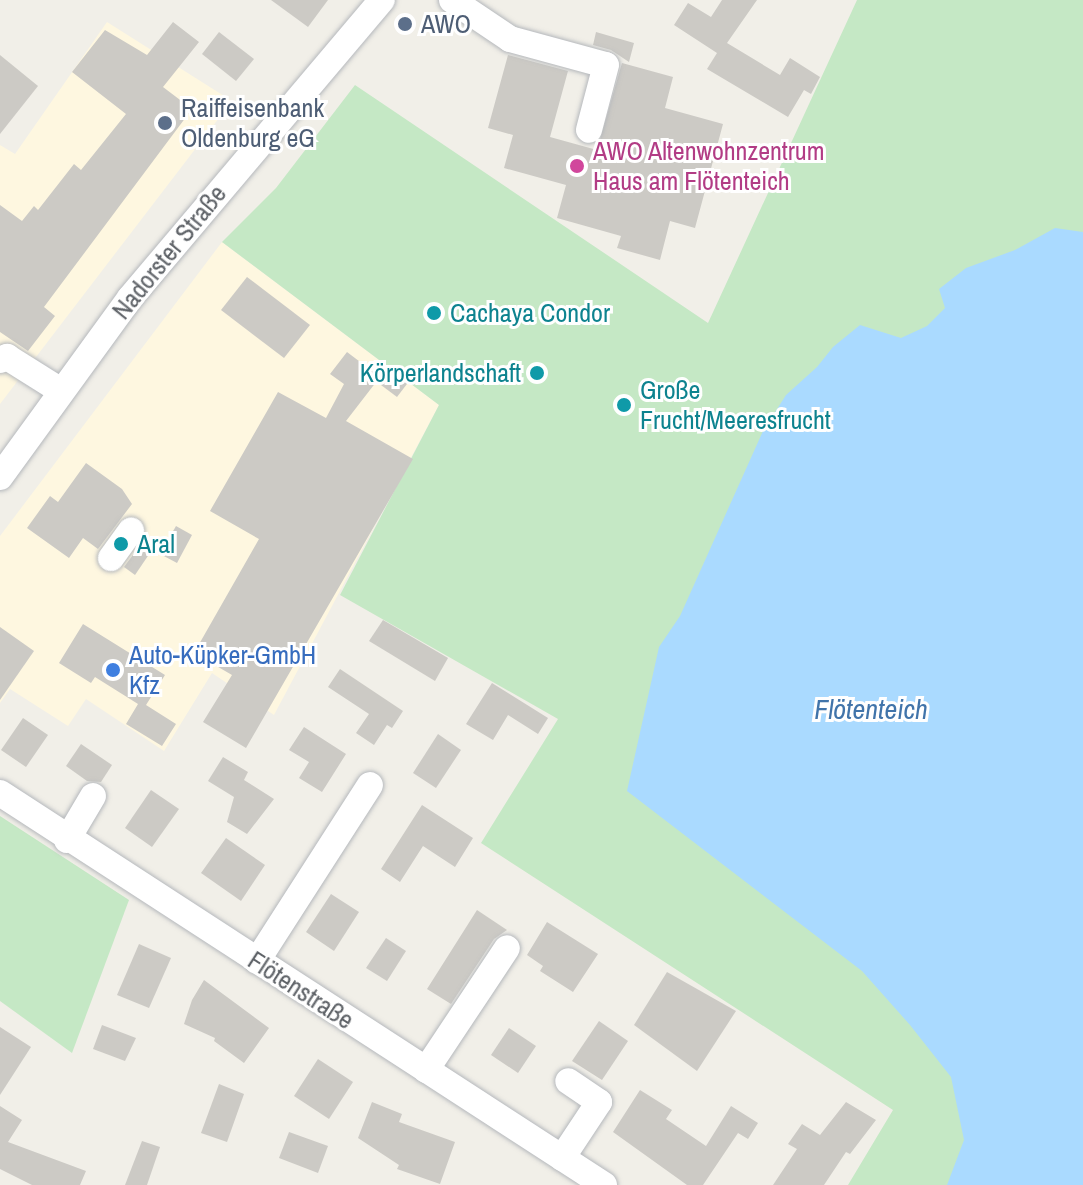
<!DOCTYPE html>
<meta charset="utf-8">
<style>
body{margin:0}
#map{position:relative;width:1083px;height:1185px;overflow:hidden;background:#f1efe8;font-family:"Archivo Narrow",sans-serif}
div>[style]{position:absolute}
.commercial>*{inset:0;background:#fef7e0}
.green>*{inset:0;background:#c5e8c5}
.water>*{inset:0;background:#aadaff}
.building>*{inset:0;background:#cccac5}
.roads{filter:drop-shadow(0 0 2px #b5b8bc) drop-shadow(0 0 2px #b5b8bc)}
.minor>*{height:26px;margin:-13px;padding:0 13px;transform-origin:13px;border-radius:13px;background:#fff}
.dots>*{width:22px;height:22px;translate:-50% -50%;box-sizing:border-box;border:4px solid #fff;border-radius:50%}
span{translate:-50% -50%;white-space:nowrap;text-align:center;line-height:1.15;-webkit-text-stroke:6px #fff;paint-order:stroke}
.service-label{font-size:26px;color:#4e5e75}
.left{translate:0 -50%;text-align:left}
.hotel-label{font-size:26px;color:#b23c85}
.street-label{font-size:26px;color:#5f6368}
.culture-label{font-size:26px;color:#0d838f}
.right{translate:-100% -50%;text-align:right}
.shop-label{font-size:26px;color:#366cbe}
.water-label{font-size:28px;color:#4174aa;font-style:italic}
</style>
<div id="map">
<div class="commercial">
<div style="clip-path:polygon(107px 22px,232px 101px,0 404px,0 145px,15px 154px)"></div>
<div style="clip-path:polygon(222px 242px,439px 405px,274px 715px,212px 673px,164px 751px,86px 699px,68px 726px,10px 689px,0 703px,0 536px)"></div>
</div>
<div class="green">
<div style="clip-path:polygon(857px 0,1083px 0,1083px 1185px,848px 1185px,893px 1110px,481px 843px,558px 719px,340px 595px,439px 405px,222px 242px,276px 188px,355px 85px,708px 323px)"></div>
<div style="clip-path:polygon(0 816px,129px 900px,72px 1053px,0 1001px)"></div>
</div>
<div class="water">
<div style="clip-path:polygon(1055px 228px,1083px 232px,1083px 1185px,947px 1185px,964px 1140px,951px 1077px,910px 1025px,862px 971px,627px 791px,659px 647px,680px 616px,763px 431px,786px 395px,817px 367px,833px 347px,860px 325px,901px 338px,927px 326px,945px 308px,939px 289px,966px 268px,1015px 250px)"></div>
</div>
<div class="building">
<div style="clip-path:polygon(271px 0,328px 0,308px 27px)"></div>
<div style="clip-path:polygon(722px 0,757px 0,727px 43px,780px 75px,790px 58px,820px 77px,811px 94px,804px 90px,788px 117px,707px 69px,717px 53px,674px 25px,688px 3px,711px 17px)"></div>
<div style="clip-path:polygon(173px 22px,199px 42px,163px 87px,192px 109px,44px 307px,55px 316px,28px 351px,0 332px,0 205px,22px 221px,34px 206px,38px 210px,74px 164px,81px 170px,126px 114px,72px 72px,105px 30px,147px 55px)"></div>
<div style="clip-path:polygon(219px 32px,254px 59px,236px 81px,202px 54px)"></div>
<div style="clip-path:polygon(596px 32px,634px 43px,629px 62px,611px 50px,593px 45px)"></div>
<div style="clip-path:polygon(0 55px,38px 86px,0 134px)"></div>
<div style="clip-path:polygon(508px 55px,568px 71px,550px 137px,597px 150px,622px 63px,673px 77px,665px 108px,723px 124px,695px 228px,670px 221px,660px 260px,617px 248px,621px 236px,557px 218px,566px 185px,504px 168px,513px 135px,488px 128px)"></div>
<div style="clip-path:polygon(247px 277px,310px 325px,284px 358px,221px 310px)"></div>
<div style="clip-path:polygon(347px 352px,380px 377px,346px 421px,413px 459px,246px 748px,203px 722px,232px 675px,194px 653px,259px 539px,210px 511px,278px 392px,326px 418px,344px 384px,330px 374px)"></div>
<div style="clip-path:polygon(394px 368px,410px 380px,397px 397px,381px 385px)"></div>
<div style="clip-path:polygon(86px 463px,122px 489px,132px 504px,98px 549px,83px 538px,69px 558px,27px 528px,50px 496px,58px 502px)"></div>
<div style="clip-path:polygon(176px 526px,192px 535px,177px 563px,160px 554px)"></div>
<div style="clip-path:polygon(144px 540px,154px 547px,135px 575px,124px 567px)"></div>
<div style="clip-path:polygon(383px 620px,448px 658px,435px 681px,369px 641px)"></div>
<div style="clip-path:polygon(83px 624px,165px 675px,146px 705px,176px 724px,162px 746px,126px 724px,138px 704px,95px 677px,91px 683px,59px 663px)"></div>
<div style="clip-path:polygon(0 627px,34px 651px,0 700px)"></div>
<div style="clip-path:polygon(340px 669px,403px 711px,392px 728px,387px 725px,374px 745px,356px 733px,369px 714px,328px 687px)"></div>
<div style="clip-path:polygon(492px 683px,548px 718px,538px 734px,508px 715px,493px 740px,466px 724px)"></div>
<div style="clip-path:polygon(23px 718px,48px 735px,26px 767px,1px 750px)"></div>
<div style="clip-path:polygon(304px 727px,346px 754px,322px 792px,299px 778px,309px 762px,289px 750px)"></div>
<div style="clip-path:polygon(438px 734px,461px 750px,436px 788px,413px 773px)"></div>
<div style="clip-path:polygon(81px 744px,112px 765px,101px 782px,87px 781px,66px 766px)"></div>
<div style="clip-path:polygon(223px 757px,248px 772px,244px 780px,274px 799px,247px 834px,227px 822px,234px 797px,208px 781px)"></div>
<div style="clip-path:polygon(151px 790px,179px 809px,152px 847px,125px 828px)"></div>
<div style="clip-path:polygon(422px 805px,473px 838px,455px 867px,423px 846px,400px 882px,381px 869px)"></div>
<div style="clip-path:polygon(226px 838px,265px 865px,241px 901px,201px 873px)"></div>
<div style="clip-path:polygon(331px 894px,359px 912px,334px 951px,306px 932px)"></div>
<div style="clip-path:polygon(477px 910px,507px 930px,494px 939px,451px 1004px,427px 989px)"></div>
<div style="clip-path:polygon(547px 922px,598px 954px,573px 992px,540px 971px,543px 966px,527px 955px)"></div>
<div style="clip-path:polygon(386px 938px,406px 951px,387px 981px,366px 968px)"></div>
<div style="clip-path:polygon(139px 944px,171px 958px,149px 1008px,117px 995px)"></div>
<div style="clip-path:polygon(667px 972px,736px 1011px,697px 1071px,634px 1025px)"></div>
<div style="clip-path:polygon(204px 980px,269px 1028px,244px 1063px,214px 1041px,215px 1038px,184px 1024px,192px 1000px)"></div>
<div style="clip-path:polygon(599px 1021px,628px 1041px,602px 1080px,572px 1061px)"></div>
<div style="clip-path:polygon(102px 1025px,136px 1038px,125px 1061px,93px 1049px)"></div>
<div style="clip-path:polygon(0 1027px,31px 1047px,0 1095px)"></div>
<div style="clip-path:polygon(509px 1028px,536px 1046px,518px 1073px,491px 1055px)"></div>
<div style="clip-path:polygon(318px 1059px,353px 1082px,329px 1119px,294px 1096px)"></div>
<div style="clip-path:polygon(219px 1084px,244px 1094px,227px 1142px,201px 1133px)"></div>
<div style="clip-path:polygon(640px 1090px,672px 1110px,666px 1119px,706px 1146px,731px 1106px,758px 1123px,748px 1139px,738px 1133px,703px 1185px,687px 1185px,613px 1132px)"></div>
<div style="clip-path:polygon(372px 1102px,402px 1114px,399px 1122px,455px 1142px,440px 1184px,397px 1169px,399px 1165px,358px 1138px)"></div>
<div style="clip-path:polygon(846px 1102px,876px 1120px,850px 1154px,846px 1152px,824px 1185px,773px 1185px,797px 1149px,788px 1144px,802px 1124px,820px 1135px)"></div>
<div style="clip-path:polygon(0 1106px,22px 1120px,8px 1142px,86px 1171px,80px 1185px,32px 1185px,0 1169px)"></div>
<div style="clip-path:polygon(289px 1132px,328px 1146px,318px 1173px,279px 1158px)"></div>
<div style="clip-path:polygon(142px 1141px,160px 1147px,147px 1185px,125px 1185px)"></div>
</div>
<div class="roads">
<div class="minor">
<div style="left:452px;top:0;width:70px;rotate:33.9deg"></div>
<div style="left:510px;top:39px;width:99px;rotate:15.2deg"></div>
<div style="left:606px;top:65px;width:67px;rotate:104.7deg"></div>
<div style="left:0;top:360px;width:8px;rotate:-23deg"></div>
<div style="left:7px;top:357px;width:64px;rotate:32.2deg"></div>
<div style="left:0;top:477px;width:221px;rotate:-54deg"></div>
<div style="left:130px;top:298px;width:390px;rotate:-49.8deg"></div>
<div style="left:111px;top:558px;width:34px;rotate:-54deg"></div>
<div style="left:0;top:793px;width:720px;rotate:32.98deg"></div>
<div style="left:67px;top:840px;width:51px;rotate:-59.4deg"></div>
<div style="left:257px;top:961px;width:209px;rotate:-57.3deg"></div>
<div style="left:426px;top:1070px;width:146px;rotate:-56.4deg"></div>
<div style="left:562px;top:1158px;width:67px;rotate:-56.5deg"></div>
<div style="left:599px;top:1102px;width:37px;rotate:-146deg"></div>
</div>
</div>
<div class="dots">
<div style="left:405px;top:24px;background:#5c6f8a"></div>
<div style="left:165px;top:123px;background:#5c6f8a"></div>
<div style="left:577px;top:166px;background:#d1479c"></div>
<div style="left:434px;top:313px;background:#0f9aa8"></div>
<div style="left:537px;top:373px;background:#0f9aa8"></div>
<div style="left:624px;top:405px;background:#0f9aa8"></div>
<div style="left:121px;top:544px;background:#0f9aa8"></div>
<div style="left:113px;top:670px;background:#3f7fe0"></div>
</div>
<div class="service-label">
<span class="left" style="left:421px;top:24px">AWO</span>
<span class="left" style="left:181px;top:123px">Raiffeisenbank<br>Oldenburg eG</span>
</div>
<div class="hotel-label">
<span class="left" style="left:593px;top:166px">AWO Altenwohnzentrum<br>Haus am Flötenteich</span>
</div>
<div class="street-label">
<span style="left:169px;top:252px;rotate:-51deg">Nadorster Straße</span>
<span style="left:301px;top:990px;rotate:33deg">Flötenstraße</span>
</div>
<div class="culture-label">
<span class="left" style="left:450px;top:313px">Cachaya Condor</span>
<span class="right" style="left:521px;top:373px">Körperlandschaft</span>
<span class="left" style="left:640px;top:405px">Große<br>Frucht/Meeresfrucht</span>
<span class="left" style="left:137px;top:544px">Aral</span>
</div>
<div class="shop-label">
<span class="left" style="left:129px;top:670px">Auto-Küpker-GmbH<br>Kfz</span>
</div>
<div class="water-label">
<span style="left:871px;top:709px">Flötenteich</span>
</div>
</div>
